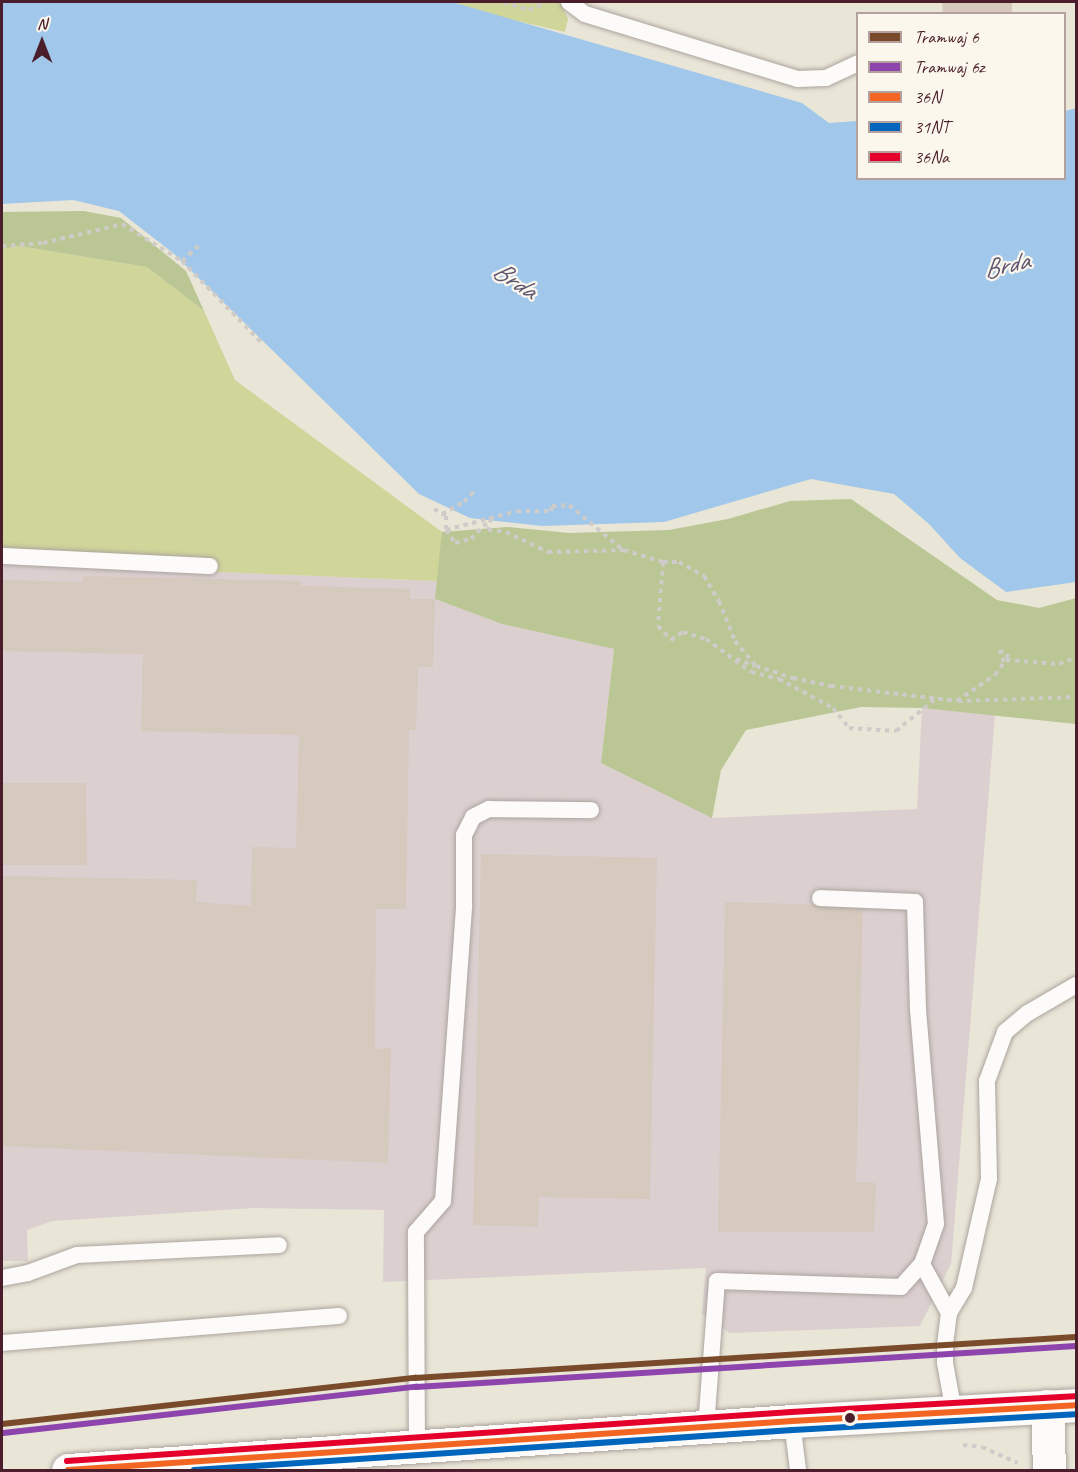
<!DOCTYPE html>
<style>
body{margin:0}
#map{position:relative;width:1078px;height:1472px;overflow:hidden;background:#e9e5d7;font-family:Caveat,sans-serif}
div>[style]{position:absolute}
.industrial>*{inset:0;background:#dccfd0}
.green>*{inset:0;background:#d0d59a}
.forest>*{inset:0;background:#bac694}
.water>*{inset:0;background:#a1c7ea}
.building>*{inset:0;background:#d6c9be}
.path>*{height:4px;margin-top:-2px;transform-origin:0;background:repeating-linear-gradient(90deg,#cfcbc8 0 4.5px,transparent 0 9px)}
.roads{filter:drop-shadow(0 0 2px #aca49e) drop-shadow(0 0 2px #aca49e)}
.lane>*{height:16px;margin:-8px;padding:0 8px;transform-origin:8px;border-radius:8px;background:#fcfbf9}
.street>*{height:33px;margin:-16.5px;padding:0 16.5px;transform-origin:16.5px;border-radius:16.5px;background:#fcfbf9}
.secondary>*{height:33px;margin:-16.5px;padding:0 16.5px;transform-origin:16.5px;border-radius:16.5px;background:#fcfbf9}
.bus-1>*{height:6px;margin:-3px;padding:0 3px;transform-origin:3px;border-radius:3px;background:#f26522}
.bus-2>*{height:6px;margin:-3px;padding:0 3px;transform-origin:3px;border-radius:3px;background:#0065bd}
.bus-3>*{height:6px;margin:-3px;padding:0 3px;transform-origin:3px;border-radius:3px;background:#e4002b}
.tram-1>*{height:6px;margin:-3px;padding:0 3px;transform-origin:3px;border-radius:3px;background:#7a4b2a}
.tram-2>*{height:6px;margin:-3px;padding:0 3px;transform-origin:3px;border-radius:3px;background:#8e44ad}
.dots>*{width:16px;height:16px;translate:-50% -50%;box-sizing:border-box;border:3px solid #fbf7ec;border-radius:50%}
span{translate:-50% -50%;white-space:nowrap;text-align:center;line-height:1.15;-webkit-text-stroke:4.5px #fbf7ec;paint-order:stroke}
.water-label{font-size:27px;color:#5e5571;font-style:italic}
.frame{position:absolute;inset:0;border:3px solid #4a1f2b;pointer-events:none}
.legend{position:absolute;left:856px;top:12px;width:210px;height:168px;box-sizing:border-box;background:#fbf7ec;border:2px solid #b4a19f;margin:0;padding:8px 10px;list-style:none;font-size:18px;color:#4a1f2b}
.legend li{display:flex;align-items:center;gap:12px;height:30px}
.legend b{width:30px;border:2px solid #b4a19f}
.north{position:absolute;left:12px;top:12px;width:60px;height:60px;-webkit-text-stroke:4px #fbf7ec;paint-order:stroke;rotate:0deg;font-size:16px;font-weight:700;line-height:24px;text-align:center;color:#4a1f2b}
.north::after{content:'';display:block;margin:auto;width:21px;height:27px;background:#4a1f2b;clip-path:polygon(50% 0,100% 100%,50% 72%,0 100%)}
</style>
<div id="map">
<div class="industrial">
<div style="clip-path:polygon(2px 563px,439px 581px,435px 599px,502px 624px,614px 649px,601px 763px,713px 818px,917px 809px,922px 708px,995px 715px,951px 1264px,920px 1326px,730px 1333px,702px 1314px,706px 1268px,383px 1282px,384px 1210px,254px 1208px,52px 1221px,27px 1230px,28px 1261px,2px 1261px)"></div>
</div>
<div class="green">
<div style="clip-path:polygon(452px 2px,560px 2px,568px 19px,565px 32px,492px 15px)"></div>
<div style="clip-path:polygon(19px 246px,147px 267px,204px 311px,235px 380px,442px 532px,439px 581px,2px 563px,2px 249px)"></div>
</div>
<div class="forest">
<div style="clip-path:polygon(84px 211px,121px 218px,186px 271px,204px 311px,147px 267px,19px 246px,2px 249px,2px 212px)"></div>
<div style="clip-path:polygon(851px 499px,997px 600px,1039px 608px,1076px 598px,1076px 724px,922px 708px,861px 707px,746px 730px,721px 770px,712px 818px,601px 763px,614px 649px,502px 624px,435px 599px,442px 532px,507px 527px,569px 533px,669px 530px,728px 519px,790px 501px)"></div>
</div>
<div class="water">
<div style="clip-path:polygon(2px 2px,452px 2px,802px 103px,829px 123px,857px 121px,858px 178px,1064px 178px,1065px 111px,1076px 108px,1076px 582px,1006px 592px,960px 558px,929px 524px,894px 494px,811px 479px,664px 522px,542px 526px,470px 518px,419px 494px,173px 253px,119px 211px,73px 200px,2px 204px)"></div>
</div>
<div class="building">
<div style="clip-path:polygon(942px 2px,1012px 2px,1012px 14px,943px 14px)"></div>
<div style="clip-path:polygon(83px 576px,301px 581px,301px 586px,410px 589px,410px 599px,435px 599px,433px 667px,418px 667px,416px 730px,409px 730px,406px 909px,376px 909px,375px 1049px,391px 1048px,388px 1163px,2px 1146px,2px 876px,197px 880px,196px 902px,251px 906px,252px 847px,296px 848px,299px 735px,141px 731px,143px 654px,2px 651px,2px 580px,83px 582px)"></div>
<div style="clip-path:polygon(2px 783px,86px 783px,87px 865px,2px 865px)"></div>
<div style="clip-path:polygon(481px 854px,657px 858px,650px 1199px,539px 1197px,538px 1227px,473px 1225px)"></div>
<div style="clip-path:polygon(725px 902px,863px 906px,856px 1182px,876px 1183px,874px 1232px,718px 1232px)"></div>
</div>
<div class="path">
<div style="left:504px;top:2px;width:26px;rotate:18deg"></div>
<div style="left:529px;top:10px;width:17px;rotate:-24deg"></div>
<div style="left:2px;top:246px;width:41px;rotate:-4.2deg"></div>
<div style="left:43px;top:243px;width:81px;rotate:-13.5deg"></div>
<div style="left:122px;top:224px;width:70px;rotate:31.7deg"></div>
<div style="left:182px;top:261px;width:117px;rotate:45.7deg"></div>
<div style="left:182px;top:261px;width:25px;rotate:-43deg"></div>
<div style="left:434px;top:509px;width:14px;rotate:30deg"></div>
<div style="left:446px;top:516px;width:14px;rotate:90deg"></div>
<div style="left:446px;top:530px;width:73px;rotate:-15deg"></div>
<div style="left:517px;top:511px;width:34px"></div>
<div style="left:551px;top:511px;width:5px;rotate:-79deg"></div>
<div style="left:552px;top:506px;width:17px;rotate:-3deg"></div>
<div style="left:569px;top:505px;width:70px;rotate:39.8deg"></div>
<div style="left:442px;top:514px;width:25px;rotate:-29deg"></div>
<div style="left:464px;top:502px;width:16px;rotate:-47deg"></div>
<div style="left:446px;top:530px;width:16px;rotate:55deg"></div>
<div style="left:455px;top:543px;width:16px;rotate:-14deg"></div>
<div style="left:471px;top:539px;width:29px;rotate:-46deg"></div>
<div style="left:491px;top:518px;width:12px;rotate:104deg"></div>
<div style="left:488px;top:530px;width:18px;rotate:6deg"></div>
<div style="left:506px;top:532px;width:47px;rotate:25.5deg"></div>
<div style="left:548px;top:552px;width:76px;rotate:-1.5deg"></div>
<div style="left:624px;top:550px;width:41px;rotate:17.1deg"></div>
<div style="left:663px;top:562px;width:16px"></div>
<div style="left:679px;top:562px;width:29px;rotate:29deg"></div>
<div style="left:704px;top:576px;width:29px;rotate:59deg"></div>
<div style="left:719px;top:601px;width:43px;rotate:68.2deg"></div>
<div style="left:735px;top:641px;width:33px;rotate:50deg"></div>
<div style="left:756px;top:666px;width:39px;rotate:18deg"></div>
<div style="left:793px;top:678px;width:39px;rotate:12deg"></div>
<div style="left:831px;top:686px;width:127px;rotate:6.8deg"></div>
<div style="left:957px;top:701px;width:46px;rotate:-34.4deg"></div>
<div style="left:995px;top:675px;width:16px;rotate:-55deg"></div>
<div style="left:1004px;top:662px;width:12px;rotate:-114deg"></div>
<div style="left:663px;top:562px;width:64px;rotate:94.5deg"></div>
<div style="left:658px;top:626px;width:19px;rotate:47deg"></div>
<div style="left:671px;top:640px;width:14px;rotate:-34deg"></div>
<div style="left:683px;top:632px;width:24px;rotate:17deg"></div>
<div style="left:706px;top:639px;width:56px;rotate:36.3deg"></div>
<div style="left:751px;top:672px;width:29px;rotate:14deg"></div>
<div style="left:779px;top:679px;width:61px;rotate:28.2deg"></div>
<div style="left:833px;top:708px;width:26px;rotate:51deg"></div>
<div style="left:849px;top:728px;width:47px;rotate:3.7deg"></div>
<div style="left:896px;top:731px;width:49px;rotate:-39.2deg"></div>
<div style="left:999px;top:651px;width:9px;rotate:18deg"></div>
<div style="left:1008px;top:654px;width:6px;rotate:108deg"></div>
<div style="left:1006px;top:660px;width:53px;rotate:4.3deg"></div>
<div style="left:1059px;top:664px;width:18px;rotate:-22deg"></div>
<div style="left:736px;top:659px;width:20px;rotate:20deg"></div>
<div style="left:958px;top:701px;width:118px;rotate:-1.9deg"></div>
<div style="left:963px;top:1445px;width:19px;rotate:6deg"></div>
<div style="left:982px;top:1447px;width:39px;rotate:24deg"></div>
</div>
<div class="roads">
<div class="lane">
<div style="left:569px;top:2px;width:20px;rotate:37deg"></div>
<div style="left:585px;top:14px;width:222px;rotate:17deg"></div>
<div style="left:797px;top:79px;width:29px;rotate:-2deg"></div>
<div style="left:826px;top:78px;width:35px;rotate:-25deg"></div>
<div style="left:2px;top:556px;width:208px;rotate:2.8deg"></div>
<div style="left:922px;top:1264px;width:56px;rotate:61.1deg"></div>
<div style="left:2px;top:1278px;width:26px;rotate:-11deg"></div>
<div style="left:28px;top:1273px;width:52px;rotate:-20.2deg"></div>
<div style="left:77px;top:1255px;width:202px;rotate:-2.8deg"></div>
<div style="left:2px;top:1343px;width:338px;rotate:-4.6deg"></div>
<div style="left:954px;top:1412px;width:50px;rotate:-100.4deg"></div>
<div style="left:945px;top:1363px;width:18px;rotate:-90deg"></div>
<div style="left:945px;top:1345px;width:32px;rotate:-83deg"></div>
<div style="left:949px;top:1313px;width:29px;rotate:-59deg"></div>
<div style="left:964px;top:1288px;width:112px;rotate:-77.1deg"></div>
<div style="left:989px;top:1179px;width:98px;rotate:-91.2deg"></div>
<div style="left:987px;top:1081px;width:52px;rotate:-69.8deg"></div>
<div style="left:1005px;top:1032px;width:30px;rotate:-40deg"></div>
<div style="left:1028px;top:1013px;width:56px;rotate:-30.3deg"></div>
<div style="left:792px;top:1421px;width:49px;rotate:83deg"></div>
<div style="left:706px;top:1427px;width:146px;rotate:-85.7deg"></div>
<div style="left:717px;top:1281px;width:184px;rotate:1.9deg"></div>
<div style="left:901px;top:1287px;width:31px;rotate:-48deg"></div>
<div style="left:922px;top:1264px;width:42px;rotate:-70.7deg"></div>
<div style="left:936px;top:1224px;width:215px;rotate:-94.8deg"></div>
<div style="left:918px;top:1010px;width:108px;rotate:-91.6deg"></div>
<div style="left:915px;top:902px;width:95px;rotate:-177.6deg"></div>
<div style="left:417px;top:1448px;width:216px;rotate:-90.3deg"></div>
<div style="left:416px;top:1232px;width:41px;rotate:-48.9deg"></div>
<div style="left:443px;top:1201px;width:297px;rotate:-85.9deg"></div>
<div style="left:464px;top:905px;width:70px;rotate:-90deg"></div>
<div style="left:464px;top:835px;width:20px;rotate:-63deg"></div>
<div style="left:473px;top:817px;width:18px;rotate:-27deg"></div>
<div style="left:489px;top:809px;width:102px;rotate:0.6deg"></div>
</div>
<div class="street">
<div style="left:1047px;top:1406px;width:64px;rotate:88.2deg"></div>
</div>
<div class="secondary">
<div style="left:68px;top:1470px;width:726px;rotate:-3.87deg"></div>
<div style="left:792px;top:1421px;width:284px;rotate:-3.2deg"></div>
</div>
</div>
<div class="bus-1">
<div style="left:68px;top:1470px;width:726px;rotate:-3.87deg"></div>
<div style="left:792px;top:1421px;width:284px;rotate:-3.2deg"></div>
</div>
<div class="bus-2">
<div style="left:194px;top:1470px;width:600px;rotate:-3.82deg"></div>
<div style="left:793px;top:1430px;width:283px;rotate:-3.2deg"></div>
</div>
<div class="bus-3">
<div style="left:67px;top:1461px;width:726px;rotate:-3.87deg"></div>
<div style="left:791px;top:1412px;width:284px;rotate:-3.2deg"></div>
</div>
<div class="tram-1">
<div style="left:2px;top:1424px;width:416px;rotate:-6.4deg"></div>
<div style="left:415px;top:1378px;width:662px;rotate:-3.55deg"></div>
</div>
<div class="tram-2">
<div style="left:3px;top:1433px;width:416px;rotate:-6.4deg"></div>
<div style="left:416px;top:1387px;width:661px;rotate:-3.55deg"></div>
</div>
<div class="dots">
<div style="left:850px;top:1418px;background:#4a1f2b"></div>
</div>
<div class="water-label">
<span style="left:1006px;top:265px;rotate:-13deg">Brda</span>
<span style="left:515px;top:280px;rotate:33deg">Brda</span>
</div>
<div class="frame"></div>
<ul class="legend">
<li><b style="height:8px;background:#7a4b2a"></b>Tramwaj 6</li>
<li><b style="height:8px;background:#8e44ad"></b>Tramwaj 6z</li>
<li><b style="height:8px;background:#f26522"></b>36N</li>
<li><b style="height:8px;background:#0065bd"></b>31NT</li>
<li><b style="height:8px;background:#e4002b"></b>36Na</li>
</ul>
<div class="north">N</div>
</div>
